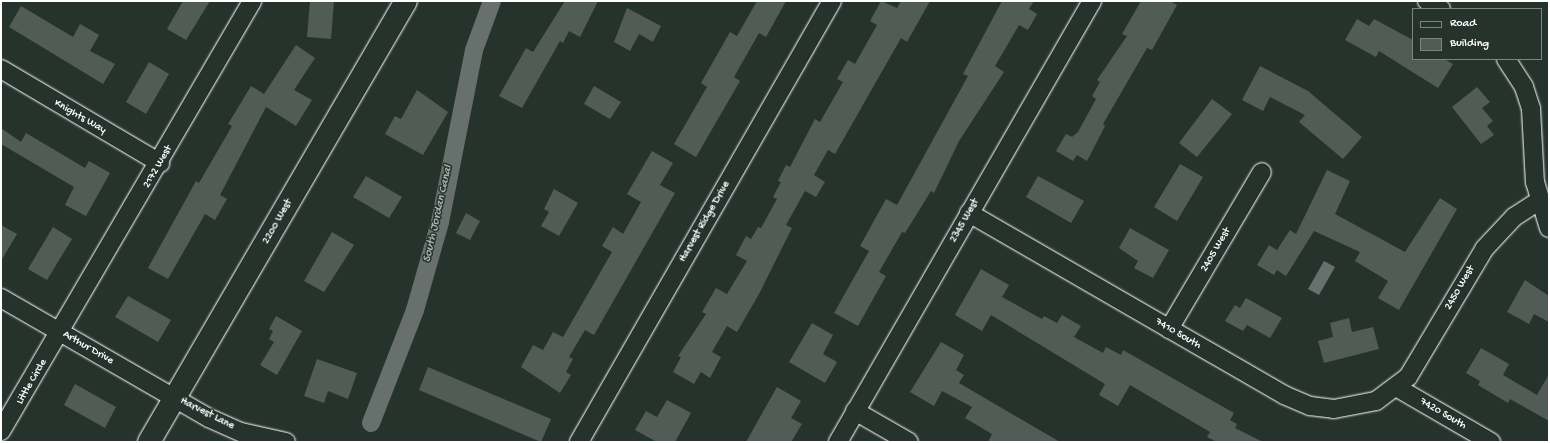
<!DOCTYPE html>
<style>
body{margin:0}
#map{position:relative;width:1550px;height:443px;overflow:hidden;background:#26332d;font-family:"Gochi Hand",sans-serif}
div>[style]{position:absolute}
.water>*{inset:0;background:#67706c}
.canal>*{height:18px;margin:-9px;padding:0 9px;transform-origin:9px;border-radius:9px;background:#67706c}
.building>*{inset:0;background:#515c57}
.roads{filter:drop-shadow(0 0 1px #fff) drop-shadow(0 0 1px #fff)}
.street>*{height:18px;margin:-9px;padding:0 9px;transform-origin:9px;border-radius:9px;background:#26332d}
.secondary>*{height:22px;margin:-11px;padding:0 11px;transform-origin:11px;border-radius:11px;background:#26332d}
span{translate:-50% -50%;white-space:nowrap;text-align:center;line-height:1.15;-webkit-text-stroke:3px #26332d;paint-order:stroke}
.street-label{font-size:11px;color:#fff}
.water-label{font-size:12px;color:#b3b8b6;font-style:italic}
.frame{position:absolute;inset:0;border:2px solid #fff;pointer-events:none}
.legend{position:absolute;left:1412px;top:8px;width:130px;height:52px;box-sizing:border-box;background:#26332d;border:1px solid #7d8581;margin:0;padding:5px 7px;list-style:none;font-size:12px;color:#fff}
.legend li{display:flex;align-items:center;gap:8px;height:20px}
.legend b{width:20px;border:1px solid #7d8581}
</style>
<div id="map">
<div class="water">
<div style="clip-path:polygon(1324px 261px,1335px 267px,1319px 295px,1308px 289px)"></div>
</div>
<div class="canal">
<div style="left:371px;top:423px;width:121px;rotate:-68.7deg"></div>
<div style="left:415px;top:310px;width:91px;rotate:-74.1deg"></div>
<div style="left:440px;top:222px;width:175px;rotate:-78.8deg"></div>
<div style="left:474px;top:50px;width:52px;rotate:-69.8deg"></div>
</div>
<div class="building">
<div style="clip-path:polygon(183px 1px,210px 1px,186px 40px,167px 29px)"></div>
<div style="clip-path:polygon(310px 1px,334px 1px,331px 39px,307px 37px)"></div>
<div style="clip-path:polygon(565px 1px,598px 1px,580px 37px,569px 31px,563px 43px,560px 41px,522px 108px,499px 96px,526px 48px,533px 52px)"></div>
<div style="clip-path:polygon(757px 1px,786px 1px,766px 37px,759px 33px,734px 77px,740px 81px,696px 157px,674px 144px,707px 87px,701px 83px,730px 32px,737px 36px)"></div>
<div style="clip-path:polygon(881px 1px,897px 8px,901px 1px,930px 1px,907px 42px,901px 38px,835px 154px,828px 150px,814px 175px,825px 182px,816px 197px,805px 191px,786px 225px,792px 228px,759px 294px,737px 332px,727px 326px,712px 352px,721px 357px,710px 378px,701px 372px,694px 384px,673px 372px,681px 357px,678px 356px,706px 314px,702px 312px,716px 288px,727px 294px,747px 261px,736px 255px,746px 236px,751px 239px,758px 227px,761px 228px,777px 199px,773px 197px,781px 182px,778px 181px,786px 165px,790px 167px,815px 119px,820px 122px,843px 82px,837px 79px,848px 60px,855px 64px,877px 25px,870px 21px)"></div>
<div style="clip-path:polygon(1002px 1px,1034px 1px,1029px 9px,1037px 14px,1028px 30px,1019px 25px,995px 66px,1004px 72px,959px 141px,934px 193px,931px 191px,905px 233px,902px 232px,879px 272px,886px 276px,858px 326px,834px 313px,869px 251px,860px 246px,886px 199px,897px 205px,968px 76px,963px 74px)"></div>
<div style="clip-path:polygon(1141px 1px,1170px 1px,1177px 5px,1152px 50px,1147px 48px,1103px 124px,1105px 126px,1087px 161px,1077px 155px,1073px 161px,1056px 151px,1066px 134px,1072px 137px,1078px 132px,1096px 99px,1092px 96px,1100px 82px,1097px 80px,1127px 36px,1122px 34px)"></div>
<div style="clip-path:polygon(21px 6px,73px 37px,80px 24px,99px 35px,90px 51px,115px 64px,103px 84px,9px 27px)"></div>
<div style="clip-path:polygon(627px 8px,661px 26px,653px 42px,639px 34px,630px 51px,614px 42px)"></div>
<div style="clip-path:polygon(1357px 19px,1369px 26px,1374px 19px,1413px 40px,1413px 59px,1444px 59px,1453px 64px,1438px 88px,1379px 51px,1376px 57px,1345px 40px)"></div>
<div style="clip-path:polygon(296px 45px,315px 58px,294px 90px,312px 100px,296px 126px,266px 107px,220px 195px,227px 199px,215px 220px,205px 214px,168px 279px,148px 268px,196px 181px,199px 183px,232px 126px,228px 124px,251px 86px,264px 94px)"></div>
<div style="clip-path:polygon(149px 62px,169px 74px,146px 114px,126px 102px)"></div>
<div style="clip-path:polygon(1260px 66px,1308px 91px,1362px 137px,1343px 159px,1299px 122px,1305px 115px,1270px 97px,1263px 111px,1242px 100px)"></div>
<div style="clip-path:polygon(594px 86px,621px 102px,610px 119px,584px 104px)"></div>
<div style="clip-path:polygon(1477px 87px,1490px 102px,1482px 108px,1493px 121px,1487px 126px,1494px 135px,1481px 144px,1452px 107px)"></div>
<div style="clip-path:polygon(417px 90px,448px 112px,423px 155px,385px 134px,395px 116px,401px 119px)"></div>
<div style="clip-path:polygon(1212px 99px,1232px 114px,1197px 157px,1179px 143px)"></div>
<div style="clip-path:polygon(1px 128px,21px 142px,26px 133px,85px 168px,89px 161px,110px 173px,86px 216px,65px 205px,74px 187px,1px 144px)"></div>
<div style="clip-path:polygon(652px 151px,673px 163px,660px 185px,675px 193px,594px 335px,585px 330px,569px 357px,573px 359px,566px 372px,571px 375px,560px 393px,521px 367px,533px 345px,543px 350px,553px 332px,563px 337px,612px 252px,602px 246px,613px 227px,623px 234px,641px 202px,627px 194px)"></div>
<div style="clip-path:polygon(1180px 164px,1203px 177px,1177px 221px,1154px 207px)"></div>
<div style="clip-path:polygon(1327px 170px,1350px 181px,1335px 214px,1405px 252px,1440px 198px,1457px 209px,1399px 310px,1378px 298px,1388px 281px,1355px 261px,1360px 252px,1314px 231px,1286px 276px,1277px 270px,1274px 275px,1257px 265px,1269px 245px,1277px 250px,1290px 230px,1296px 234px)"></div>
<div style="clip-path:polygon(366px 176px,402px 197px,389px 218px,353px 197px)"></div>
<div style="clip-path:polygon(1038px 176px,1084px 201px,1071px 223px,1026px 197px)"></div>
<div style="clip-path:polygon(554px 189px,578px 203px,559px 236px,541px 226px,549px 212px,544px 209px)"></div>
<div style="clip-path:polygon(466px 213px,480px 221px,470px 240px,456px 233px)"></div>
<div style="clip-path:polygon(1px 225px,17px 234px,1px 261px)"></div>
<div style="clip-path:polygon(53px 227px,72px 239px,47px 280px,28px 269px)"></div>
<div style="clip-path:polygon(1130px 228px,1169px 250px,1153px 278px,1134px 268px,1138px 261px,1119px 248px)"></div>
<div style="clip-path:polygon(332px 232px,354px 245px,324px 292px,304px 281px)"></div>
<div style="clip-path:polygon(981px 269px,1009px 285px,1002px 297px,1042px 319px,1044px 316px,1057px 323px,1062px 315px,1081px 326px,1074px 337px,1103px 353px,1106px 347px,1121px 355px,1123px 350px,1234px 413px,1230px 420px,1237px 424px,1235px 428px,1263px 442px,1217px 442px,1207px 437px,1210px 432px,1130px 385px,1118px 406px,1099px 395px,1105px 384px,991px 315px,982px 331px,955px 315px)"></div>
<div style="clip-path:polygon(1525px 280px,1549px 296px,1549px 322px,1534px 314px,1529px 324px,1507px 312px)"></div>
<div style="clip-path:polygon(128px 296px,171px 320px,158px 342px,115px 317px)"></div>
<div style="clip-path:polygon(1246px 298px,1282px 318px,1270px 338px,1247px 325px,1243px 331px,1225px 321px,1235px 305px,1240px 308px)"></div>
<div style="clip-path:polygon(276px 316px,302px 331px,277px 375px,260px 365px,274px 342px,269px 339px,273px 331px,269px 329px)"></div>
<div style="clip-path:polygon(1349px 318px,1352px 332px,1373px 327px,1379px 349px,1324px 363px,1318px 341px,1333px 337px,1330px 323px)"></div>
<div style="clip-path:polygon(812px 323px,833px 335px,823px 354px,837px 362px,825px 383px,789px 362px)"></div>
<div style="clip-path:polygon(941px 342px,964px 355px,956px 370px,964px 375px,959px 383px,1060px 442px,988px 442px,992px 434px,965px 418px,972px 407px,942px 391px,934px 406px,910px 392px)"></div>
<div style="clip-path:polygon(1481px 348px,1509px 364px,1503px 375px,1537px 395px,1549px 374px,1549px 421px,1510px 399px,1508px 403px,1478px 385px,1480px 381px,1466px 373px)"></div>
<div style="clip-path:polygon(317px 359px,357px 373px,348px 399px,328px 391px,324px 403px,304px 396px)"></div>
<div style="clip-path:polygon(428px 367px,551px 419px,541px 442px,419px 390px)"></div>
<div style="clip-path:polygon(75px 384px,116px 407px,105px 428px,64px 405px)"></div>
<div style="clip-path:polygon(777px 387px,801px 401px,791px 418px,802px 424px,791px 442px,746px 442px)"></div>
<div style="clip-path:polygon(667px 400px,691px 413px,675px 442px,657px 442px,635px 430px,646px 411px,657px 417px)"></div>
</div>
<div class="roads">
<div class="street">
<div style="left:1427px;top:1px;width:16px;rotate:30deg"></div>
<div style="left:1506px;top:59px;width:33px;rotate:57deg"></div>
<div style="left:1524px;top:87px;width:23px;rotate:72deg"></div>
<div style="left:1531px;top:109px;width:73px;rotate:86.9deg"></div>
<div style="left:1535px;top:182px;width:48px;rotate:73.1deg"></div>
<div style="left:1px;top:69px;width:185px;rotate:30.6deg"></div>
<div style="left:969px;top:213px;width:364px;rotate:30deg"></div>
<div style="left:1284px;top:395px;width:28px;rotate:23deg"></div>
<div style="left:1310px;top:406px;width:24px;rotate:7deg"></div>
<div style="left:1334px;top:409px;width:43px;rotate:-10.8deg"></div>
<div style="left:1376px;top:401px;width:40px;rotate:-37deg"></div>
<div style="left:1408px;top:377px;width:150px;rotate:-59.2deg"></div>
<div style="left:1485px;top:248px;width:42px;rotate:-46.9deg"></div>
<div style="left:1514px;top:217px;width:30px;rotate:-33deg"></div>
<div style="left:1px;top:298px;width:240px;rotate:30deg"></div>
<div style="left:209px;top:418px;width:35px;rotate:24deg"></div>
<div style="left:241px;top:432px;width:46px;rotate:12.5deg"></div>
<div style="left:1169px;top:329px;width:182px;rotate:-59.4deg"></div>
<div style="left:1396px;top:387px;width:110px;rotate:30.1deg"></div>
<div style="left:855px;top:411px;width:62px;rotate:29.9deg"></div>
<div style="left:1px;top:431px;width:498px;rotate:-59.7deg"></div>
<div style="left:579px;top:442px;width:508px;rotate:-60.16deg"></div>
<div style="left:838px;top:442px;width:509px;rotate:-60.06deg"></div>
</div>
<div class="secondary">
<div style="left:149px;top:442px;width:510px;rotate:-59.77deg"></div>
</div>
</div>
<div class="street-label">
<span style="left:80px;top:117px;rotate:30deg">Knights Way</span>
<span style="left:158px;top:167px;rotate:-60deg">2172 West</span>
<span style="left:965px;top:221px;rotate:-60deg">2345 West</span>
<span style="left:278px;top:222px;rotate:-60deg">2200 West</span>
<span style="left:705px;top:222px;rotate:-60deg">Harvest Ridge Drive</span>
<span style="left:1216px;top:250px;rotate:-60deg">2405 West</span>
<span style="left:1460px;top:288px;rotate:-60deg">2450 West</span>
<span style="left:1178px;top:334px;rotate:30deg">7410 South</span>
<span style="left:88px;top:348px;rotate:30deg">Arthur Drive</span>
<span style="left:32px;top:382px;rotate:-60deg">Little Circle</span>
<span style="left:207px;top:414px;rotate:27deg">Harvest Lane</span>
<span style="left:1443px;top:414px;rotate:30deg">7420 South</span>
</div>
<div class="water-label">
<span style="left:439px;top:214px;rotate:-77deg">South Jordan Canal</span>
</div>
<div class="frame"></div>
<ul class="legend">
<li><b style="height:5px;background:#26332d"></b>Road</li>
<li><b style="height:11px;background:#515c57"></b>Building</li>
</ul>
</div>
